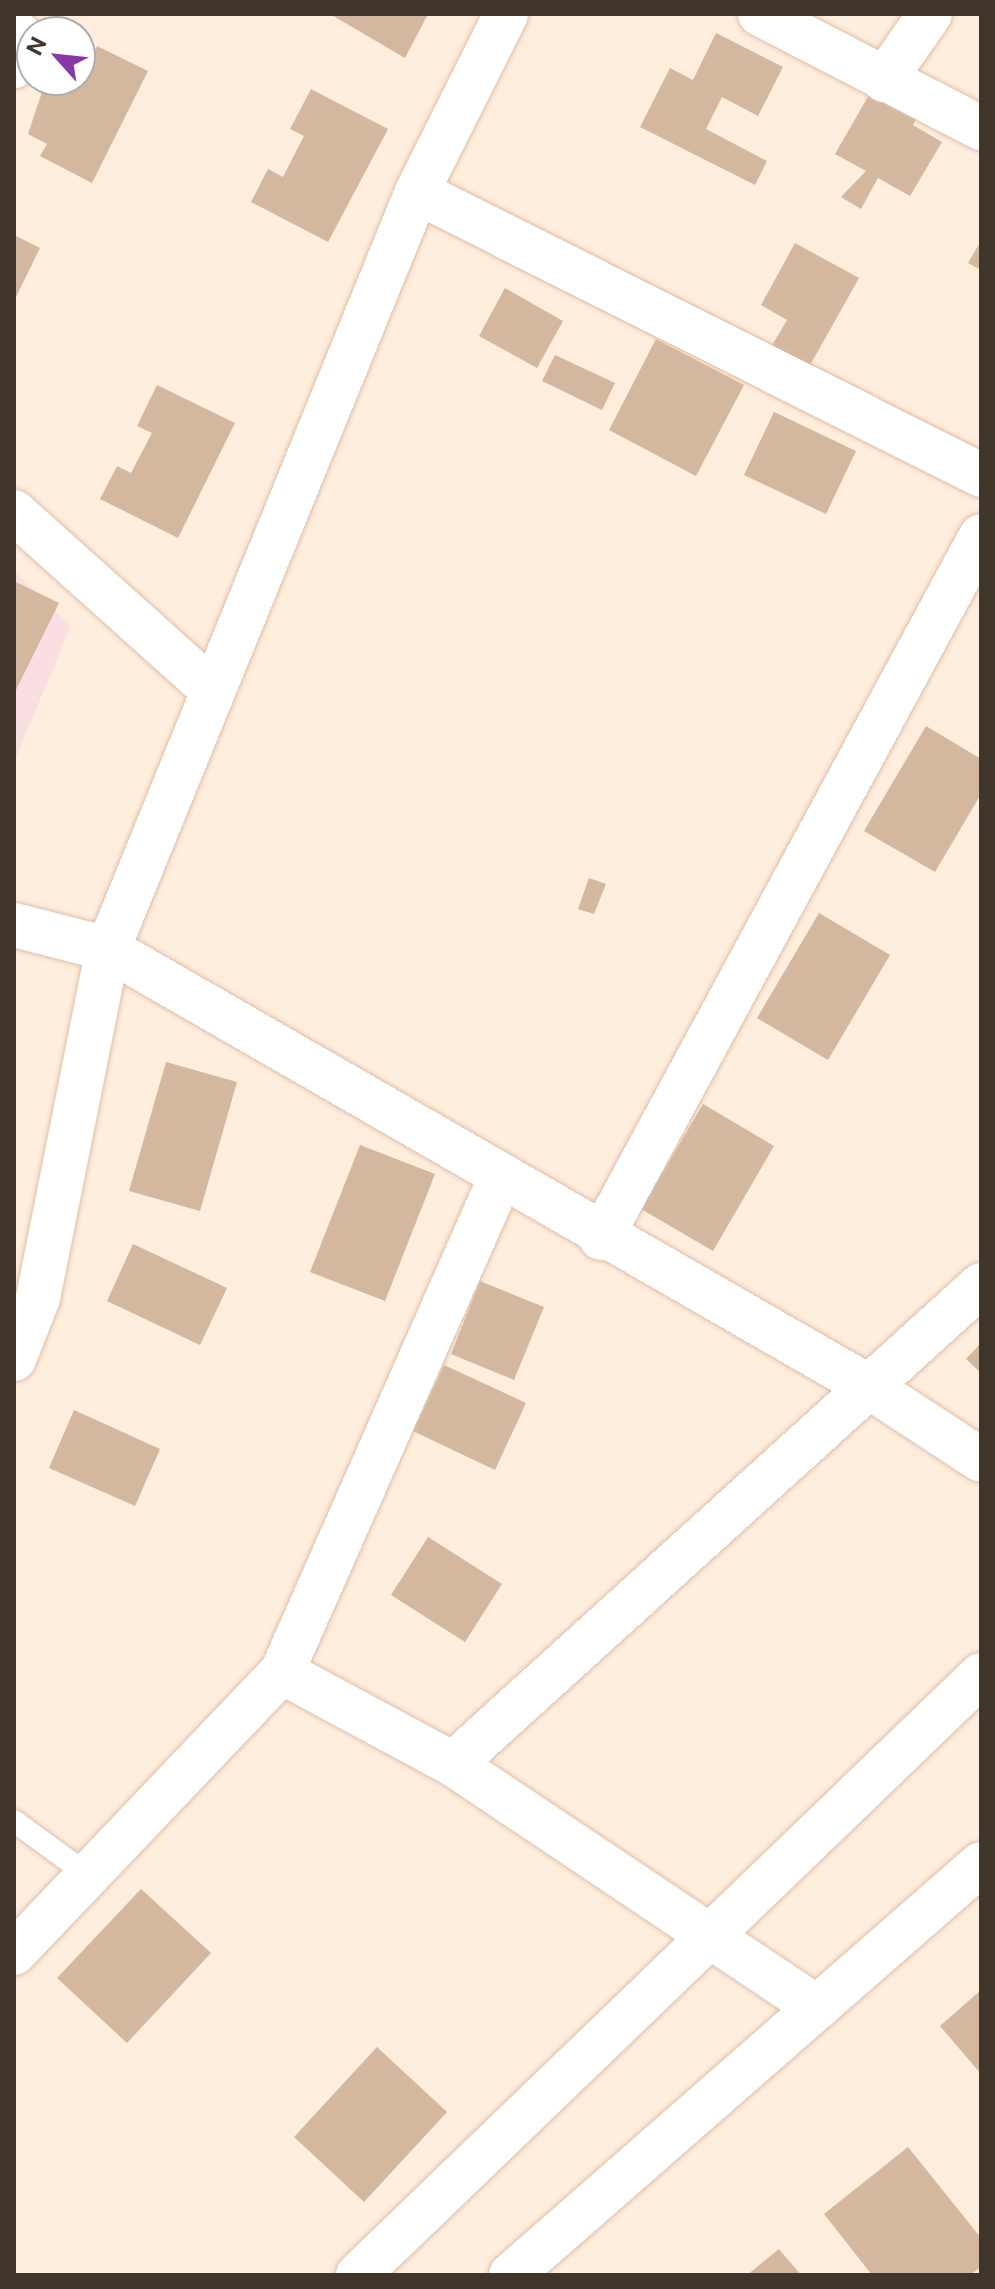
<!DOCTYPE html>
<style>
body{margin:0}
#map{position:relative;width:995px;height:2289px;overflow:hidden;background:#ffedde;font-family:"Public Sans",sans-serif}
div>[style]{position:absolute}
.education>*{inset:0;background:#fadfe2}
.building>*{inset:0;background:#d3b79f}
.roads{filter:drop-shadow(0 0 2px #ddc0a8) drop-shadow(0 0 2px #ddc0a8)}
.service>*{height:22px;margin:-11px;padding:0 11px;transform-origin:11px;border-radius:11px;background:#fff}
.minor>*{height:44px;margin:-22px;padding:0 22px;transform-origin:22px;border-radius:22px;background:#fff}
span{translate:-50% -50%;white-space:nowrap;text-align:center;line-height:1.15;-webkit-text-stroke:6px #fff;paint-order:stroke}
.frame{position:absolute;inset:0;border:16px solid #40352b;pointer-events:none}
.north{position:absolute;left:16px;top:16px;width:80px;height:80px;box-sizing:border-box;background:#fff;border:2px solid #b3aeaa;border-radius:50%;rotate:297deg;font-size:22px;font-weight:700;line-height:32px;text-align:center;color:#40352b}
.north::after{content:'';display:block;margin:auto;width:28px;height:36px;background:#8937a6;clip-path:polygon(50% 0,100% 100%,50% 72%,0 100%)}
</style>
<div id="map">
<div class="education">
<div style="clip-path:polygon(14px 571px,71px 626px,14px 762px)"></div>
</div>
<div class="building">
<div style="clip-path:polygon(330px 14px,428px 14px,405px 58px)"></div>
<div style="clip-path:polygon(716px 33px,783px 67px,758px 116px,722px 97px,706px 129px,767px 161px,755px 185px,640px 127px,670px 68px,693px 80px)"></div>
<div style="clip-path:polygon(97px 46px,148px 71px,92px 183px,40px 156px,47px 144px,28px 134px,46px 80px,80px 80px,80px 51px,92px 57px)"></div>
<div style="clip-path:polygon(873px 88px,919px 114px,913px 125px,942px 142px,910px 196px,878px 178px,861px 209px,841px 197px,866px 171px,835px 154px)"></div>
<div style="clip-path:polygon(311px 89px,388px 129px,328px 242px,251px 202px,268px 169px,283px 177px,304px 136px,290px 129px)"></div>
<div style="clip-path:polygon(14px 235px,40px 248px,14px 301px)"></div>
<div style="clip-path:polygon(981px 241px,981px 270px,968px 263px)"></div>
<div style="clip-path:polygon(795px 243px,859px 278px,809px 367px,771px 347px,787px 320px,761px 305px)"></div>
<div style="clip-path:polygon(505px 288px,563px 321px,537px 368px,479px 336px)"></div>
<div style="clip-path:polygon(656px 339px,744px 385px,696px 476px,609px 430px)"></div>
<div style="clip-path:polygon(555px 355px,615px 383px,602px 410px,542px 381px)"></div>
<div style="clip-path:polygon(157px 385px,235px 423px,178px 538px,100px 499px,117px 466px,131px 473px,152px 433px,137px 426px)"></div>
<div style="clip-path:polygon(774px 412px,856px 451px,826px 514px,744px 475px)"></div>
<div style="clip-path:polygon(14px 581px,59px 603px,14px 694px)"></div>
<div style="clip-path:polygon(926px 726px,981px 759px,981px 794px,935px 872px,864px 831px)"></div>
<div style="clip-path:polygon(589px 878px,606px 884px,594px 914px,578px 909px)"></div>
<div style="clip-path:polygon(819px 913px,890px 955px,828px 1060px,757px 1018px)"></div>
<div style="clip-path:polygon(166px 1062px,237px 1082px,200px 1211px,129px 1191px)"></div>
<div style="clip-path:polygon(703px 1104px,774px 1146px,713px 1251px,641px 1209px)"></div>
<div style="clip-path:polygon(360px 1145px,435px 1174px,385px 1301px,310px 1272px)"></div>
<div style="clip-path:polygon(133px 1244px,227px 1288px,200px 1345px,107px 1301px)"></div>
<div style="clip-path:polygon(480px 1281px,544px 1307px,514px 1380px,451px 1354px)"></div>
<div style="clip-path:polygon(981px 1343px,981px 1373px,966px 1359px)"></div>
<div style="clip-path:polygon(444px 1365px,526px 1403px,495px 1470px,413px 1431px)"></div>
<div style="clip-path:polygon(74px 1410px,160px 1449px,135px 1506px,49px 1468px)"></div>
<div style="clip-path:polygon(428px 1537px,502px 1584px,465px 1642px,391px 1595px)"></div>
<div style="clip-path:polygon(141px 1889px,211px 1953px,127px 2043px,57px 1978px)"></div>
<div style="clip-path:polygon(981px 1990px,981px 2074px,940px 2026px)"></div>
<div style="clip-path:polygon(377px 2047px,447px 2112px,364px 2202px,294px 2137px)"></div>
<div style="clip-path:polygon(908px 2147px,981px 2238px,981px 2267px,970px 2275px,872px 2275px,824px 2214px)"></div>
<div style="clip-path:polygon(779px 2249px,801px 2275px,747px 2275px)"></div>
</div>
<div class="roads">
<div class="service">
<div style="left:14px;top:1821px;width:92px;rotate:36.1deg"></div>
</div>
<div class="minor">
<div style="left:760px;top:14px;width:249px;rotate:27.3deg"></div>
<div style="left:14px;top:30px;width:16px;rotate:40deg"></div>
<div style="left:26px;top:40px;width:29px;rotate:115deg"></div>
<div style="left:884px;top:80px;width:80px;rotate:-55.1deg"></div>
<div style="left:417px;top:192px;width:631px;rotate:26.65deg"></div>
<div style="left:14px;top:512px;width:262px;rotate:41.9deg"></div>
<div style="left:14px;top:925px;width:97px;rotate:14.3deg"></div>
<div style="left:108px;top:949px;width:880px;rotate:29.91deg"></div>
<div style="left:871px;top:1388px;width:131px;rotate:33.2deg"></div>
<div style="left:601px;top:1238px;width:798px;rotate:-61.57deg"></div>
<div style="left:14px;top:1359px;width:66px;rotate:-68.5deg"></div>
<div style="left:38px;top:1298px;width:356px;rotate:-78.7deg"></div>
<div style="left:108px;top:949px;width:818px;rotate:-67.8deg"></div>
<div style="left:417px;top:192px;width:199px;rotate:-63.4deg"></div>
<div style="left:282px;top:1672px;width:194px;rotate:28.3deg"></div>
<div style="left:453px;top:1764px;width:438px;rotate:33.8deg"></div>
<div style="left:453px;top:1764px;width:713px;rotate:-42.21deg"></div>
<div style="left:14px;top:1953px;width:388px;rotate:-46.4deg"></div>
<div style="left:282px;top:1672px;width:539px;rotate:-66.15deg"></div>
<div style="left:358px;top:2275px;width:865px;rotate:-43.92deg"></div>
<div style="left:511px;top:2275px;width:624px;rotate:-41.17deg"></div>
</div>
</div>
<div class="frame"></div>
<div class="north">N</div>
</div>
